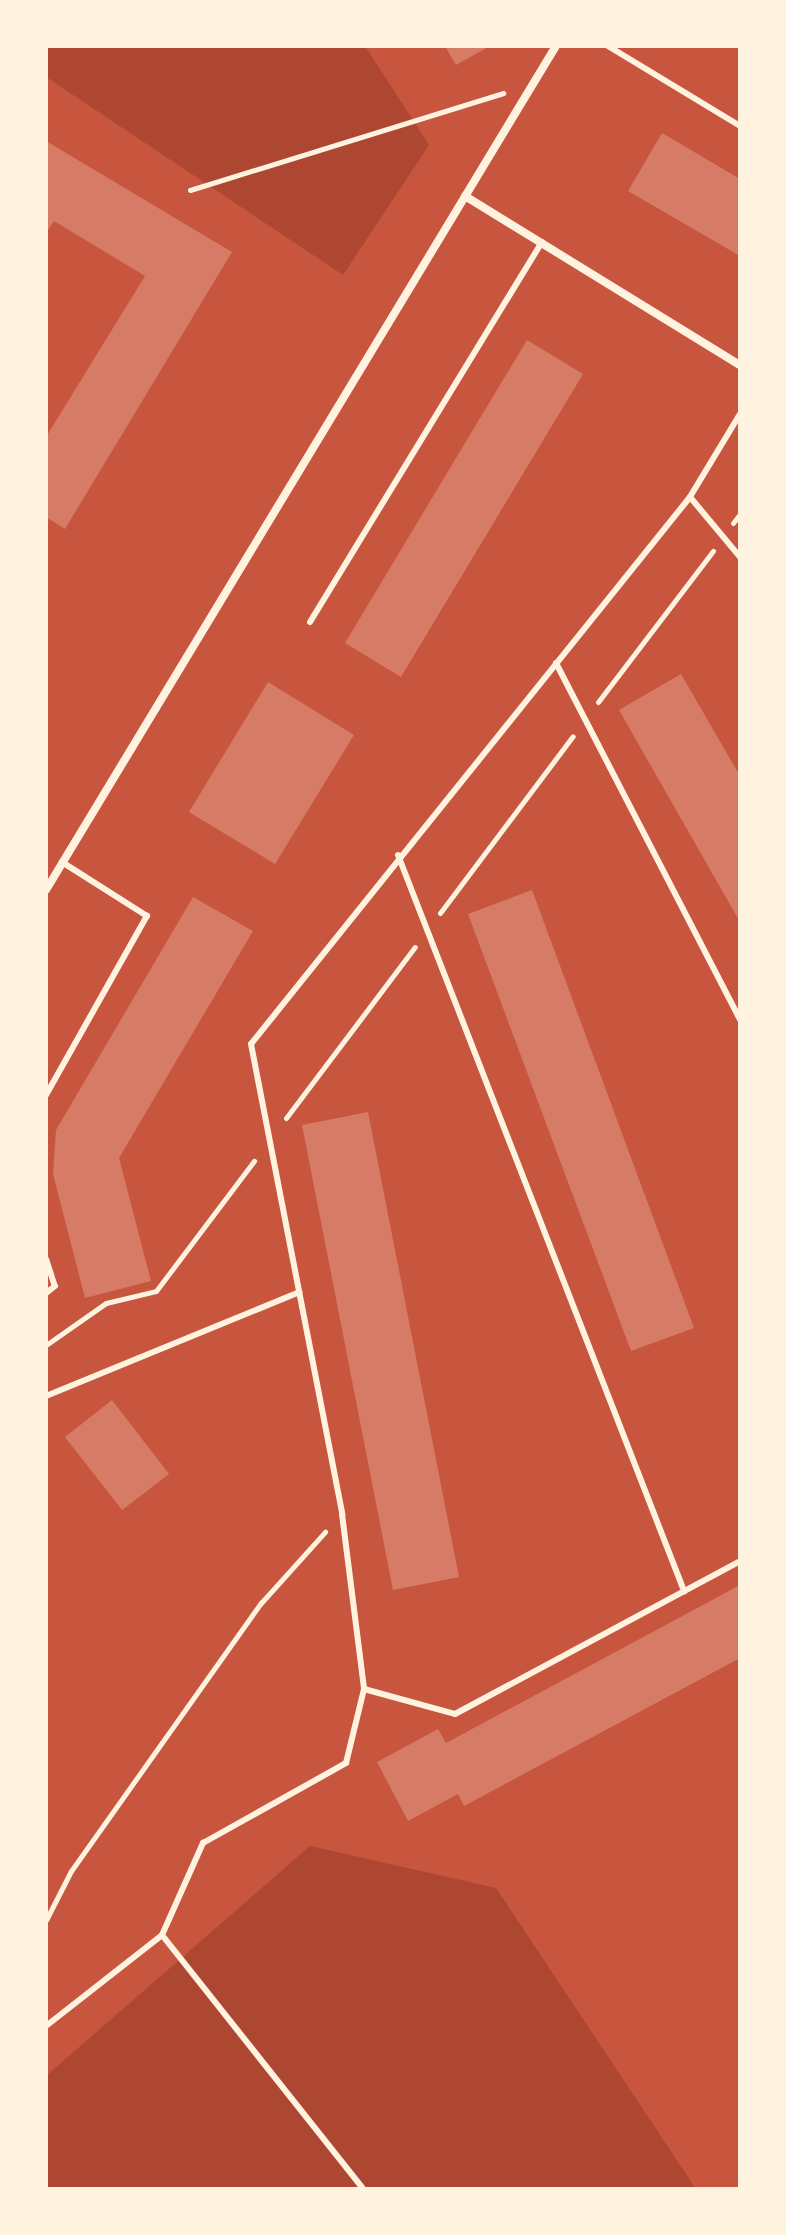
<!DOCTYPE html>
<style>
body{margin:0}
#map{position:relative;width:786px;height:2235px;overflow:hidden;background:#c8553d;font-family:"Work Sans",sans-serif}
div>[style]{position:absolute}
.green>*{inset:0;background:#ae4732}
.building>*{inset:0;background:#d67c66}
.path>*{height:5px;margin:-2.5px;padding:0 2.5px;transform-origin:2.5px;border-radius:2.5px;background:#fff3e0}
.service>*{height:6px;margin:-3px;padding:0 3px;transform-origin:3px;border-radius:3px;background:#fff3e0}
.minor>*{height:8px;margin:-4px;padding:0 4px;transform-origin:4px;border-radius:4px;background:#fff3e0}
span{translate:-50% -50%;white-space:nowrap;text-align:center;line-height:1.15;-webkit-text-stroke:7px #fff3e0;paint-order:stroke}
.frame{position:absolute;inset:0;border:48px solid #fff3e0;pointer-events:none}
</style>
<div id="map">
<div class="green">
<div style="clip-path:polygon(46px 46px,365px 46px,429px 145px,343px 275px,46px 77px)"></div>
<div style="clip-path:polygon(310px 1846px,496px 1888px,696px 2189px,46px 2189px,46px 2076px)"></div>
</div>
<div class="building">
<div style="clip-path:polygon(445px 46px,490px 46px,456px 65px)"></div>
<div style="clip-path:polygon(662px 133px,740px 179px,740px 256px,628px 191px)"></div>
<div style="clip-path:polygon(46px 141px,232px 252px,65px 529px,46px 517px,46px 437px,145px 276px,54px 221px,46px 233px)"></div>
<div style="clip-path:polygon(527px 340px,583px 374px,401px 677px,345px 643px)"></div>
<div style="clip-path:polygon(681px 674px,740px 776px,740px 922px,619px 710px)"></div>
<div style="clip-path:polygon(268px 682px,354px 735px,275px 864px,189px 812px)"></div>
<div style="clip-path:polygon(532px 890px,694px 1328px,631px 1351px,468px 914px)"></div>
<div style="clip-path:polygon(193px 897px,253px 931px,119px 1158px,151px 1281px,85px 1298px,53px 1174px,56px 1130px)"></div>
<div style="clip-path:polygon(368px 1112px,459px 1577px,393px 1590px,302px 1125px)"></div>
<div style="clip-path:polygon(112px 1400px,169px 1474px,122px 1510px,65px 1437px)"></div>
<div style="clip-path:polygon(740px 1585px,740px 1658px,464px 1806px,458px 1794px,408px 1821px,377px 1762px,438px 1729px,446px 1743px)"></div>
</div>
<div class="path">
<div style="left:190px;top:190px;width:328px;rotate:-17.2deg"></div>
<div style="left:733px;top:523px;width:11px;rotate:-52deg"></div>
<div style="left:598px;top:702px;width:190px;rotate:-52.7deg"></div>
<div style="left:440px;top:913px;width:221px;rotate:-53.1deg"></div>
<div style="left:286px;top:1118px;width:214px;rotate:-53deg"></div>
<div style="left:46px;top:1345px;width:73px;rotate:-35deg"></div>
<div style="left:106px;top:1303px;width:51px;rotate:-13.5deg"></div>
<div style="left:156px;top:1291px;width:163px;rotate:-53deg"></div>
<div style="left:46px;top:1920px;width:55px;rotate:-63deg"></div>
<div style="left:71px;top:1871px;width:329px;rotate:-54.7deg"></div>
<div style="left:261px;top:1603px;width:96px;rotate:-48deg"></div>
</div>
<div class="service">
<div style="left:608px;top:46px;width:154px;rotate:31.2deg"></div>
<div style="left:740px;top:414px;width:97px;rotate:121.1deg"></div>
<div style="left:690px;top:497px;width:701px;rotate:128.75deg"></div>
<div style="left:251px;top:1044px;width:479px;rotate:79deg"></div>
<div style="left:342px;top:1514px;width:176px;rotate:82.8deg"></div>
<div style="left:364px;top:1689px;width:94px;rotate:15.4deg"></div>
<div style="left:455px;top:1714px;width:323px;rotate:-28.2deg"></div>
<div style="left:690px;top:497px;width:78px;rotate:50.2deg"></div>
<div style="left:310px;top:622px;width:445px;rotate:-58.6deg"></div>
<div style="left:556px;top:663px;width:401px;rotate:62.7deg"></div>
<div style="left:398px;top:855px;width:790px;rotate:68.76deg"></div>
<div style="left:46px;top:1095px;width:206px;rotate:-60.6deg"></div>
<div style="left:147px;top:916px;width:101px;rotate:-147.6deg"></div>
<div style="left:46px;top:1259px;width:28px;rotate:72deg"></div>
<div style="left:55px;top:1286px;width:11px;rotate:142deg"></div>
<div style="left:46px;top:1396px;width:274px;rotate:-22.3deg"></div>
<div style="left:162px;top:1935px;width:101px;rotate:-66deg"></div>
<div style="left:203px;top:1843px;width:164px;rotate:-29.2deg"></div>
<div style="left:346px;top:1763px;width:76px;rotate:-76.3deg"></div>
<div style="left:46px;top:2026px;width:147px;rotate:-38.1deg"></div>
<div style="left:162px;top:1935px;width:324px;rotate:51.6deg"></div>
</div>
<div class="minor">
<div style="left:465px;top:196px;width:323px;rotate:31.6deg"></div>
<div style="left:46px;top:890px;width:986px;rotate:-58.86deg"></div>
</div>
<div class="frame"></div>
</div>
